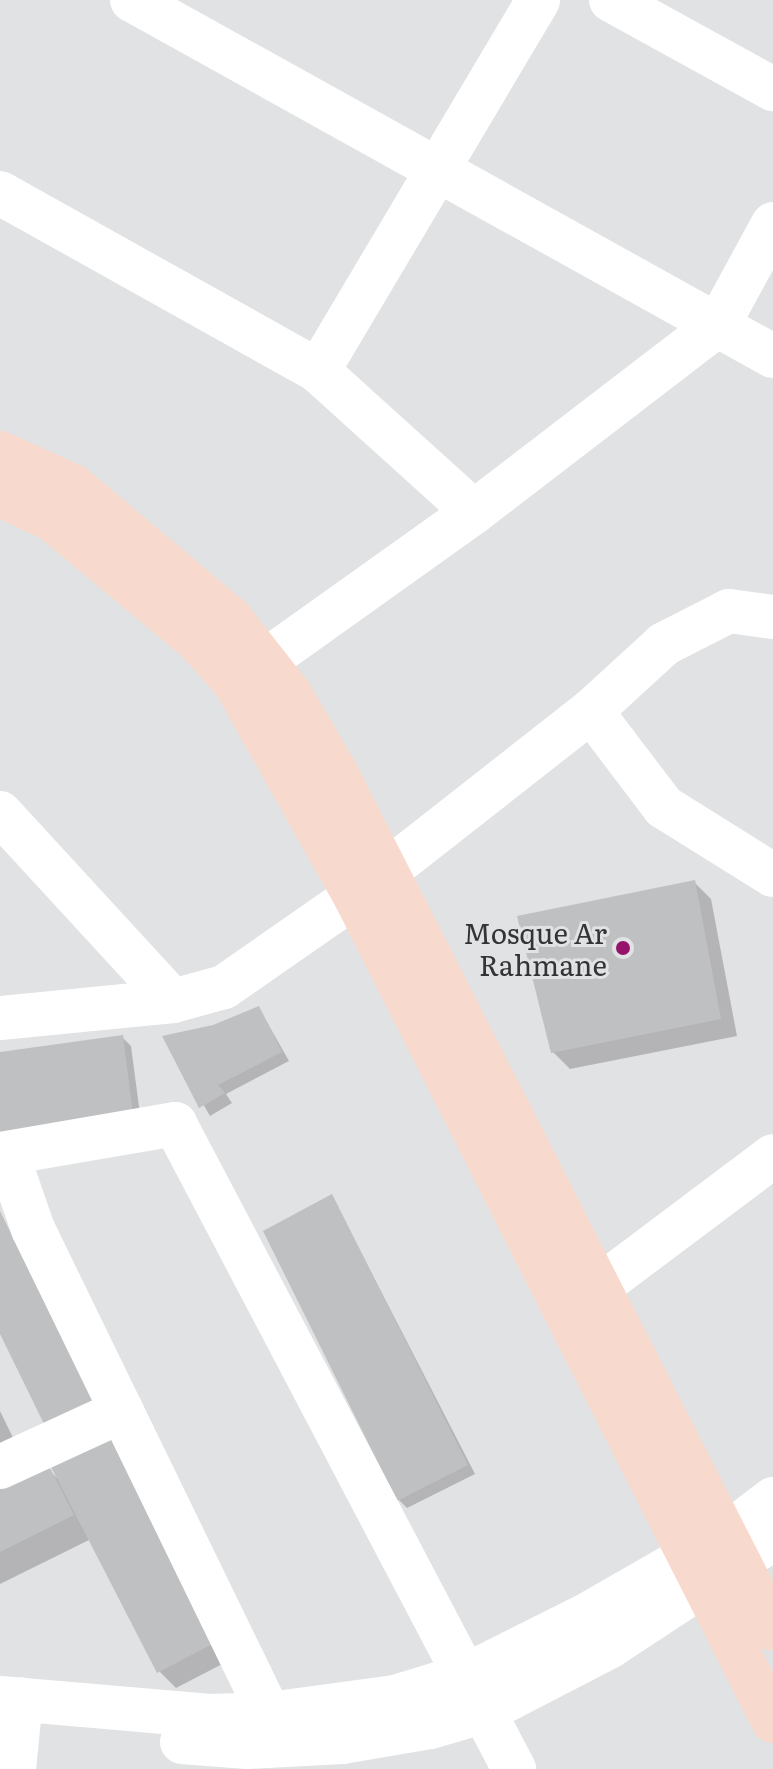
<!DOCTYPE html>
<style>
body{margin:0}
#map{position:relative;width:773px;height:1769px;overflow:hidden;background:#e1e2e4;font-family:Literata,serif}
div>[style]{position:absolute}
.shadow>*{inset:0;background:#0003}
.building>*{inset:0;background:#bfc0c1}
.minor>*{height:44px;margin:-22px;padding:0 22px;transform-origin:22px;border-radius:22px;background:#fff}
.major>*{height:44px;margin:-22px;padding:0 22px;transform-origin:22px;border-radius:22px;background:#f8d9ce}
.dots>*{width:22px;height:22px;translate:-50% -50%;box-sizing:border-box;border:4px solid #e1e2e4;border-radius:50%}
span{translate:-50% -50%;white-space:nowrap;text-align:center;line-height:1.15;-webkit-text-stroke:6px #e1e2e4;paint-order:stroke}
.poi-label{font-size:28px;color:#333434}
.right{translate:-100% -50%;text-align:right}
</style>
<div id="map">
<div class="shadow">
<div style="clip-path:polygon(694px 882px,711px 899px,737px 1036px,570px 1069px,553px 1052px)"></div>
<div style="clip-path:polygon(259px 1008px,289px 1061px,226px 1094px,232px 1103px,210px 1116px,165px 1037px,214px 1027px)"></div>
<div style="clip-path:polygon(122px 1037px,131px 1046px,141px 1122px,0 1054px)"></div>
<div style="clip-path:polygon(332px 1196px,475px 1474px,407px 1508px,399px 1500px)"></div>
<div style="clip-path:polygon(0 1411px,20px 1452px,0 1462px)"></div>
<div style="clip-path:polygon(37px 1463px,50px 1471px,234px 1658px,176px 1688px,159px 1671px,91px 1539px,0 1584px,0 1481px)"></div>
</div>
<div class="building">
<div style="clip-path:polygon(695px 880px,721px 1019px,551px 1053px,517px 916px)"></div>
<div style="clip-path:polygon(259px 1006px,282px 1052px,218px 1085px,225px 1093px,199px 1108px,162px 1036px,213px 1025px)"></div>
<div style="clip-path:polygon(123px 1035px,133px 1114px,0 1133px,0 1052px)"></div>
<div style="clip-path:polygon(332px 1194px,468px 1465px,397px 1501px,263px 1231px)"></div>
<div style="clip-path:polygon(0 1211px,95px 1404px,46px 1428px,0 1334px)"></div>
<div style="clip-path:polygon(117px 1436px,218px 1641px,157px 1673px,49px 1463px)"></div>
<div style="clip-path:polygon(37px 1461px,42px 1472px,50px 1468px,74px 1515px,0 1552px,0 1479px)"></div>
</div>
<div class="minor">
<div style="left:132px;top:0;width:733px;rotate:29.05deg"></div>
<div style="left:611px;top:0;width:185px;rotate:28.8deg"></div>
<div style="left:0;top:193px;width:364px;rotate:29.2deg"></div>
<div style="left:318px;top:371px;width:210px;rotate:42.1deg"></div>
<div style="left:318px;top:371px;width:431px;rotate:-59.3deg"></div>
<div style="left:268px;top:659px;width:253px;rotate:-35.5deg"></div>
<div style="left:474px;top:512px;width:307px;rotate:-37.5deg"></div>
<div style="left:718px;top:325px;width:115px;rotate:-61.4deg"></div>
<div style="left:591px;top:711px;width:121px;rotate:52.8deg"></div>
<div style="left:664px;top:807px;width:128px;rotate:32deg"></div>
<div style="left:0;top:813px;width:255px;rotate:47.4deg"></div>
<div style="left:0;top:1018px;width:174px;rotate:-5.6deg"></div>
<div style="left:173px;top:1001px;width:53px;rotate:-15.4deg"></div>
<div style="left:224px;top:987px;width:160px;rotate:-34.8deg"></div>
<div style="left:355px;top:896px;width:300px;rotate:-38.1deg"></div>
<div style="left:591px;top:711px;width:99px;rotate:-42.5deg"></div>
<div style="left:664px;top:644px;width:73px;rotate:-26.9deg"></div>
<div style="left:729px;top:611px;width:44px;rotate:7.8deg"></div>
<div style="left:0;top:1154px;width:178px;rotate:-9.7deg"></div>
<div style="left:175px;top:1124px;width:729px;rotate:62.27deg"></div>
<div style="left:0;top:1160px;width:9px;rotate:-41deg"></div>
<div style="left:7px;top:1154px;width:79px;rotate:70.9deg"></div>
<div style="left:33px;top:1229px;width:539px;rotate:64.05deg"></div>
<div style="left:600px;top:1286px;width:216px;rotate:-36.9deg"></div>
<div style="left:0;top:1467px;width:134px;rotate:-24.7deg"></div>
<div style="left:0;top:1698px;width:211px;rotate:4.9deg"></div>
<div style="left:210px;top:1716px;width:59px;rotate:-1.9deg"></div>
<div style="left:269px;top:1714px;width:127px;rotate:-7.7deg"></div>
<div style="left:395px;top:1697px;width:75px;rotate:-17deg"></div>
<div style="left:467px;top:1675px;width:130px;rotate:-26.6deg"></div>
<div style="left:583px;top:1617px;width:165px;rotate:-29.8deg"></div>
<div style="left:726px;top:1535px;width:59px;rotate:-37.5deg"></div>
<div style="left:182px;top:1742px;width:66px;rotate:4.3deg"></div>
<div style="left:248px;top:1747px;width:94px;rotate:-3deg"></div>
<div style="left:342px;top:1742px;width:89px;rotate:-9.7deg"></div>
<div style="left:430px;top:1727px;width:57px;rotate:-16.2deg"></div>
<div style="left:485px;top:1711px;width:140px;rotate:-27.3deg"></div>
<div style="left:609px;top:1647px;width:196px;rotate:-33.4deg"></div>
<div style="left:14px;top:1769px;width:70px;rotate:-84.3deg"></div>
</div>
<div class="major">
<div style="left:0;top:453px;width:80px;rotate:24.3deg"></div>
<div style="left:73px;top:486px;width:205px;rotate:40.1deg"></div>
<div style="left:230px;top:618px;width:97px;rotate:51.7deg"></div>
<div style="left:290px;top:694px;width:89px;rotate:59.7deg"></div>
<div style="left:335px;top:771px;width:963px;rotate:62.96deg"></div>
<div style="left:0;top:495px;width:59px;rotate:25.3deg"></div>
<div style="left:53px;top:520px;width:189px;rotate:39.8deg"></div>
<div style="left:198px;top:641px;width:56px;rotate:48.6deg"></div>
<div style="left:235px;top:683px;width:244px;rotate:60.6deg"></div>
<div style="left:355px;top:896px;width:925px;rotate:63.13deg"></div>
</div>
<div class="dots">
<div style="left:623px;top:948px;background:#95136b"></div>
</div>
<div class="poi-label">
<span class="right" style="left:607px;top:948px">Mosque Ar<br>Rahmane</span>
</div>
</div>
